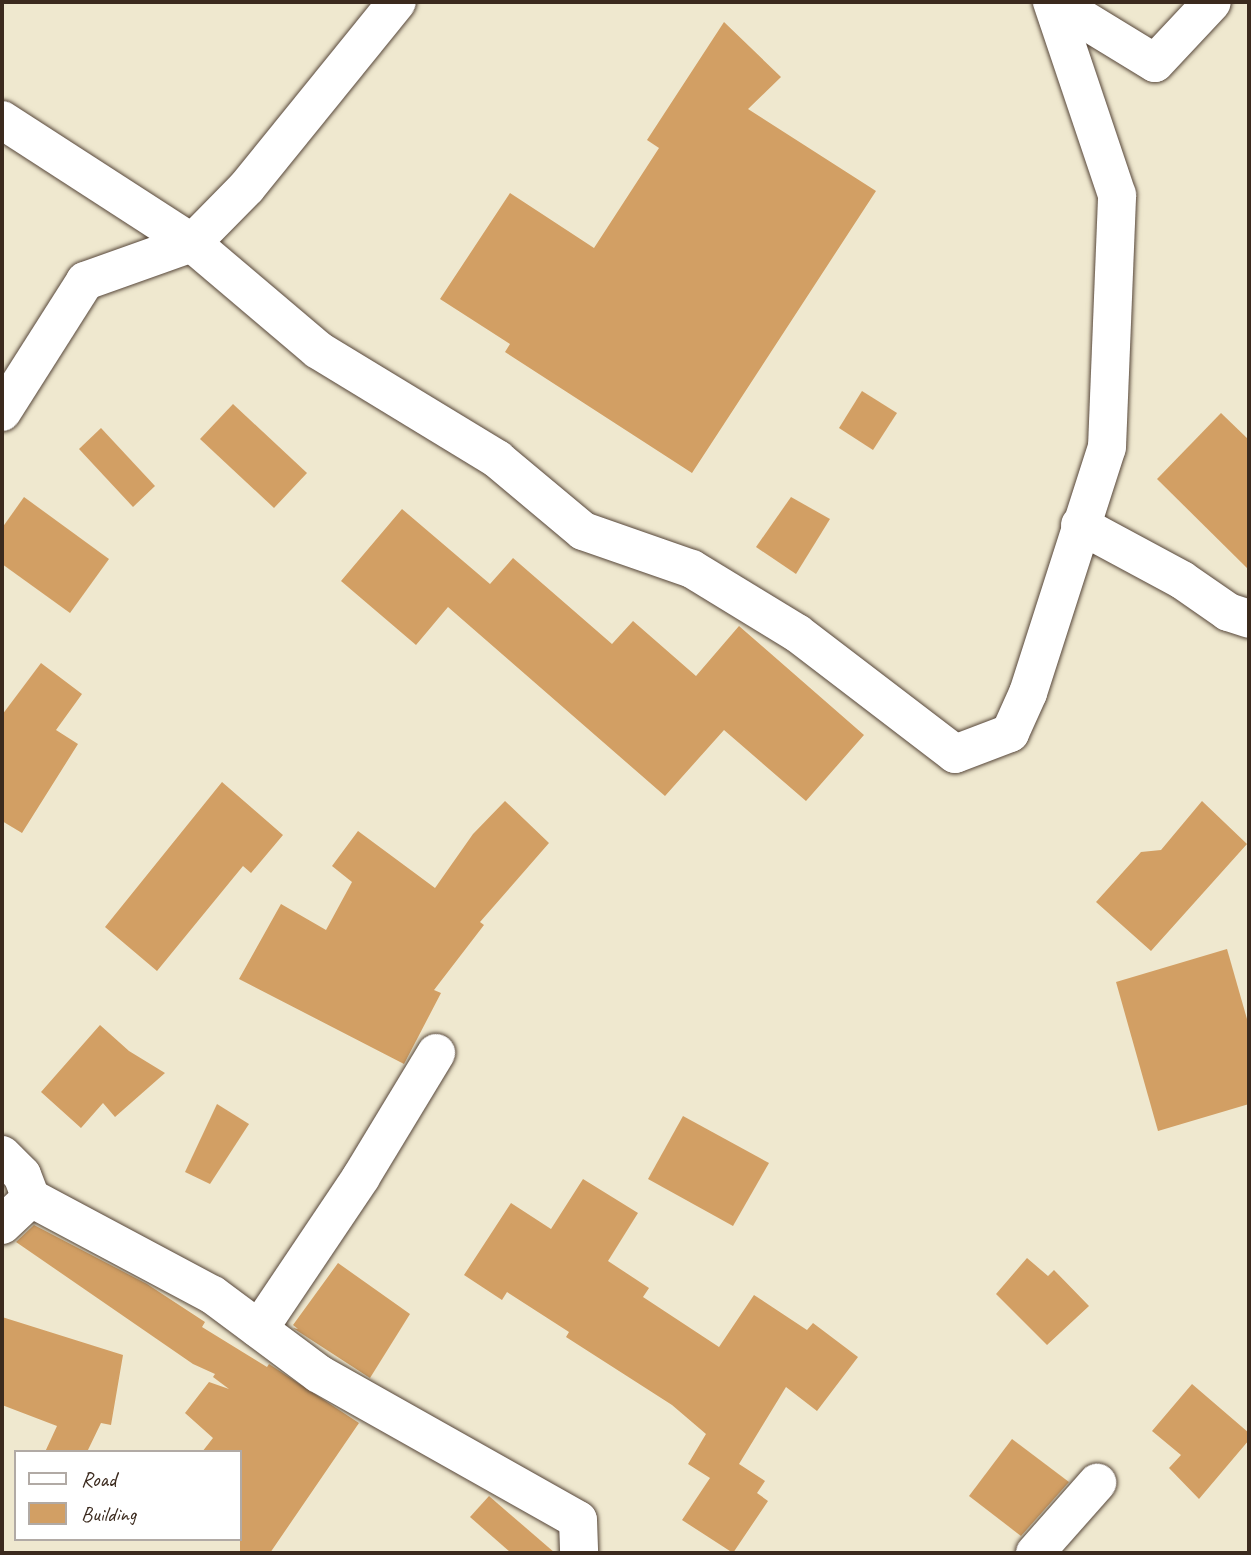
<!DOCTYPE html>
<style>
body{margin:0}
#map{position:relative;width:1251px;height:1555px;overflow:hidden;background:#efe8cf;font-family:Caveat,sans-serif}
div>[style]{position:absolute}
.building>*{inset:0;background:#d29f64}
.roads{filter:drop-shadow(0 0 2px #564639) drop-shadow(0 0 2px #564639)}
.street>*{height:38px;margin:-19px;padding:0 19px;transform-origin:19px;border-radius:19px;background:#fff}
span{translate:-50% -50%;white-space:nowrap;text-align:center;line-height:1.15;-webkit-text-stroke:5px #fff;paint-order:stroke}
.frame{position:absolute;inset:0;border:4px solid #3b2a1e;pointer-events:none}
.legend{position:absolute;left:14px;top:1450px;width:228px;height:91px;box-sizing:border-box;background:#fff;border:2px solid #b1aaa5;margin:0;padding:9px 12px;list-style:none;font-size:21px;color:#3b2a1e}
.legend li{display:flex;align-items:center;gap:14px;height:35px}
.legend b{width:35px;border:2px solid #b1aaa5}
</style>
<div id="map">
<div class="building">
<div style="clip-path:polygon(724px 22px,781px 77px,748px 109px,876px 191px,692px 473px,505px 352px,510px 344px,440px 299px,510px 193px,594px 248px,659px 148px,647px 140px)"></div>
<div style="clip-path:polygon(862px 391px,897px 413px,873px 450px,839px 428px)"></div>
<div style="clip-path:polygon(233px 404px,307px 473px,274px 508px,200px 439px)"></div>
<div style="clip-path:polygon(1221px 413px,1249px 440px,1249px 570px,1157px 479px)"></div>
<div style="clip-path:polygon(101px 428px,155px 486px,133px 507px,79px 449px)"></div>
<div style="clip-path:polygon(24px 497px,109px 559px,70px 613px,2px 564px,2px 528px)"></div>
<div style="clip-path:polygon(791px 497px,830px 519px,796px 574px,756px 547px)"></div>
<div style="clip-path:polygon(402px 509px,490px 584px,513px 558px,612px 644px,633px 621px,696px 676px,739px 626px,864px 735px,806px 801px,724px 730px,665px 796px,448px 607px,416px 645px,341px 581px)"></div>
<div style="clip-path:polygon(41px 663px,82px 694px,56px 730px,78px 744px,22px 833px,2px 821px,2px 715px)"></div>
<div style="clip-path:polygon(222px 782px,283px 835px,251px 873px,243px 866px,157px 971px,105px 927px)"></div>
<div style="clip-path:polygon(505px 801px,549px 843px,480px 922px,484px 925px,434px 990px,441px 993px,404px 1064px,239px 979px,281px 904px,326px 930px,352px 882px,332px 866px,358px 831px,435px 888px,473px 834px)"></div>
<div style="clip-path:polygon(1202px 801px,1247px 844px,1151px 951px,1096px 902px,1141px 852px,1161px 850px)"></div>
<div style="clip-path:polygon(1227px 949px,1249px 1026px,1249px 1104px,1158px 1131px,1116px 982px)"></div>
<div style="clip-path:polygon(100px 1025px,129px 1051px,165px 1073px,115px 1117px,103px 1103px,81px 1128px,41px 1092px)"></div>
<div style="clip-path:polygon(217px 1104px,249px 1124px,210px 1184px,185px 1172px)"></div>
<div style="clip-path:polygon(683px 1116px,769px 1163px,733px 1226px,648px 1179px)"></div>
<div style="clip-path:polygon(583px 1179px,638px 1213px,608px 1261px,649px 1288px,643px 1297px,719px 1347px,754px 1295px,807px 1330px,813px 1323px,858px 1357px,817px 1411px,786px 1387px,739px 1464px,765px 1481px,757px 1493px,768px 1501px,733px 1553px,682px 1520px,710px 1478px,688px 1464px,706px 1434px,672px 1405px,566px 1337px,569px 1332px,507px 1292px,502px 1300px,464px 1275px,511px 1203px,551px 1229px)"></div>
<div style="clip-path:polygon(34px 1225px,147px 1284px,205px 1322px,202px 1327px,267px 1367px,269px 1364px,359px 1423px,270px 1553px,240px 1553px,240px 1452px,202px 1452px,213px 1438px,185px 1413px,209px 1382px,229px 1389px,213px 1377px,215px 1374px,193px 1364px,16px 1242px)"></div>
<div style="clip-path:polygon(1027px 1258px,1048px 1276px,1054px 1270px,1089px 1306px,1047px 1345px,996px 1294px)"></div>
<div style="clip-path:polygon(338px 1263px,410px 1314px,370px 1378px,293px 1328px,298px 1329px,293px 1325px)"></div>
<div style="clip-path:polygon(2px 1317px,123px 1355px,111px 1425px,101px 1423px,87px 1452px,45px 1452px,57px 1426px,2px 1405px)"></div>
<div style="clip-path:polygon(1192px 1384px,1249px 1433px,1249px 1440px,1199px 1499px,1169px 1468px,1181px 1455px,1152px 1431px)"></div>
<div style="clip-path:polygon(1012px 1439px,1069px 1482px,1021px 1536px,969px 1496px)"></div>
<div style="clip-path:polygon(489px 1496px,555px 1553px,511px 1553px,470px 1517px)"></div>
</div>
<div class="roads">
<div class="street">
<div style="left:1055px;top:2px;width:117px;rotate:31.4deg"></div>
<div style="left:1155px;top:63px;width:83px;rotate:-46.9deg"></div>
<div style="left:2px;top:120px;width:226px;rotate:32.9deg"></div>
<div style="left:192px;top:243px;width:165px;rotate:40.3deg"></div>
<div style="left:318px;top:350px;width:210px;rotate:31.3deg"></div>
<div style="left:497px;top:459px;width:112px;rotate:39.9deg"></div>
<div style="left:583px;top:531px;width:115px;rotate:19.2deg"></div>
<div style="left:692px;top:569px;width:123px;rotate:31.4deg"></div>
<div style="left:797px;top:633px;width:199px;rotate:37.4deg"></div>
<div style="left:955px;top:754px;width:59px;rotate:-20.9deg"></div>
<div style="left:1010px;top:733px;width:44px;rotate:-65.8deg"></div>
<div style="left:1028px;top:693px;width:258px;rotate:-72.2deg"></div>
<div style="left:1107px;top:447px;width:252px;rotate:-87.7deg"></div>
<div style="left:1117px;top:195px;width:204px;rotate:-108.6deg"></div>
<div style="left:2px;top:412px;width:155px;rotate:-57.6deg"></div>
<div style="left:85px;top:281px;width:114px;rotate:-19.6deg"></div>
<div style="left:192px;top:243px;width:78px;rotate:-45.5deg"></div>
<div style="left:247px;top:187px;width:238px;rotate:-51deg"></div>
<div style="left:1080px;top:525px;width:116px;rotate:28.3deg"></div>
<div style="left:1182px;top:580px;width:56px;rotate:34.8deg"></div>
<div style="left:1228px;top:612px;width:22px;rotate:18deg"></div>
<div style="left:2px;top:1155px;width:28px;rotate:45deg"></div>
<div style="left:22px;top:1175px;width:25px;rotate:69deg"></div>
<div style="left:31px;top:1198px;width:206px;rotate:28.1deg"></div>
<div style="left:213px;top:1295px;width:132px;rotate:36.7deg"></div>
<div style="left:319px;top:1374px;width:297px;rotate:29.4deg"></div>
<div style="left:578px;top:1520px;width:33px;rotate:88deg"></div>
<div style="left:2px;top:1225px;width:40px;rotate:-43deg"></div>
<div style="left:259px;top:1329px;width:183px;rotate:-56.1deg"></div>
<div style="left:361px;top:1177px;width:145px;rotate:-58.8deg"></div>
<div style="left:1035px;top:1553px;width:94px;rotate:-48.5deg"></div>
</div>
</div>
<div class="frame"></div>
<ul class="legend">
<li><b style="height:9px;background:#fff"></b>Road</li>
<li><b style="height:19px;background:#d29f64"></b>Building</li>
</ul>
</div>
